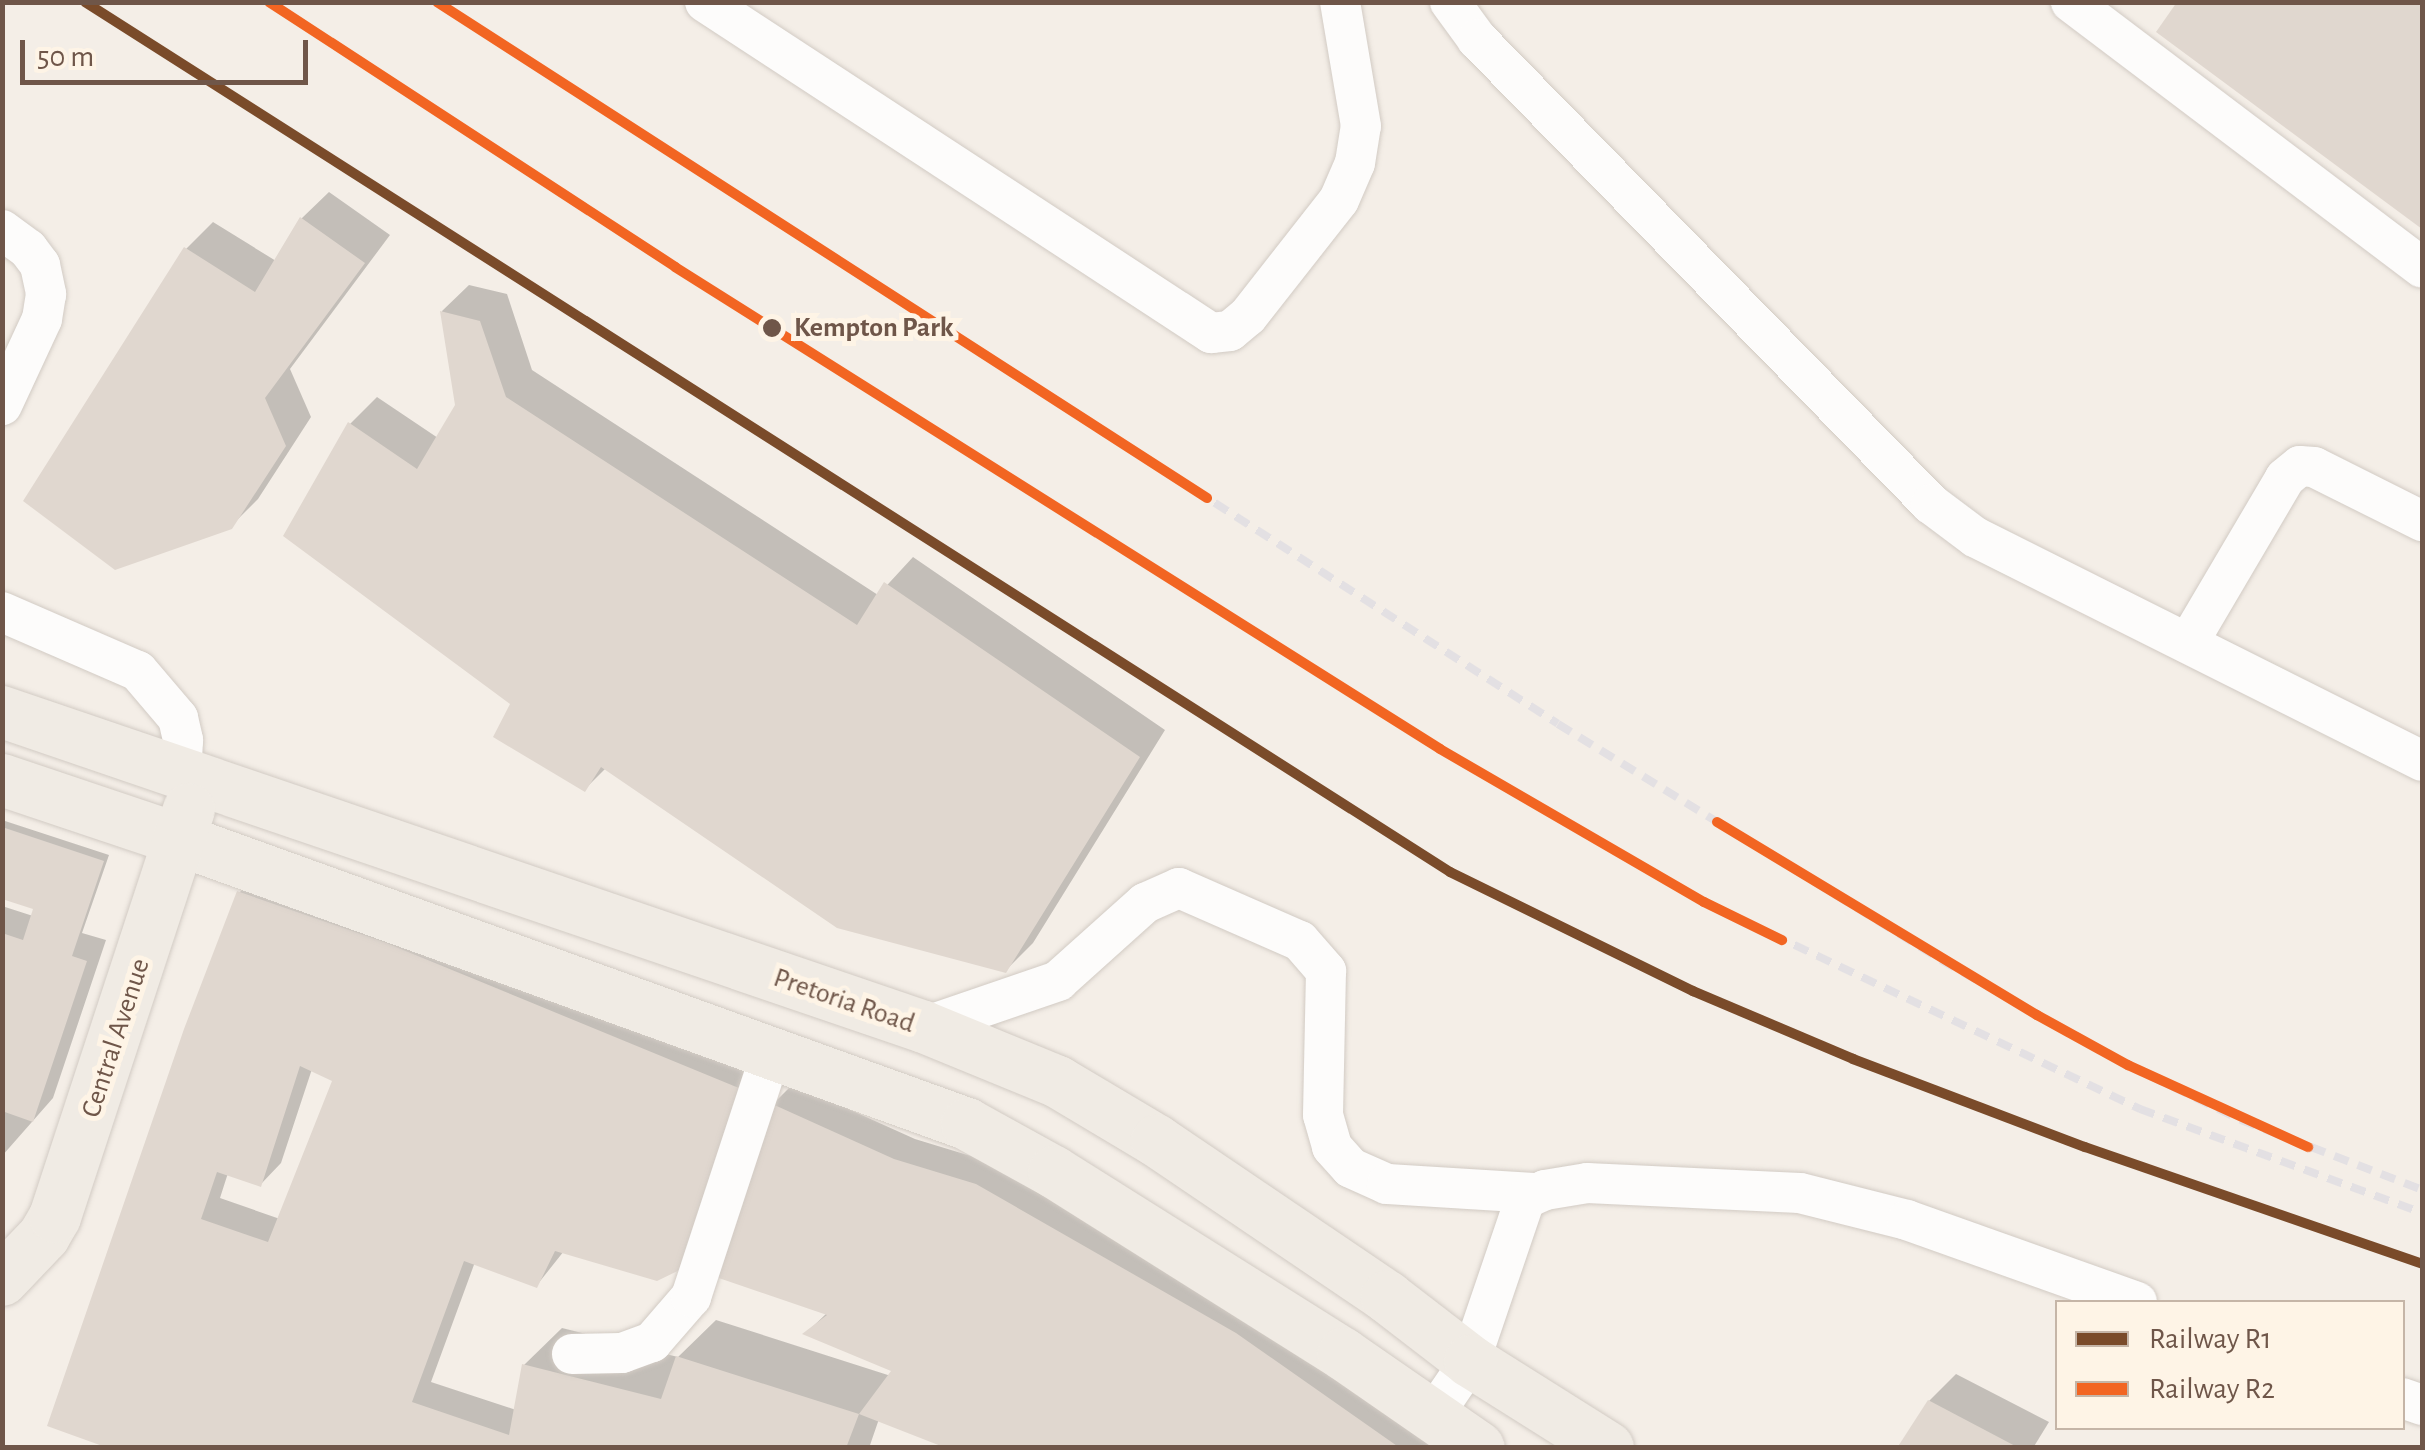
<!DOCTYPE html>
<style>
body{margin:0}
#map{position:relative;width:2425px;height:1450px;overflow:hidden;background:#f4eee7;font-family:"Alegreya Sans",sans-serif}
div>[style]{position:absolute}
.shadow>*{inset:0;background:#0003}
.building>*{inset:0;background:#e0d7cf}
.roads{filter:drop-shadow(0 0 2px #d2cbc4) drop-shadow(0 0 2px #d2cbc4)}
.minor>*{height:40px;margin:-20px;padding:0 20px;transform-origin:20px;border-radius:20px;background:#fdfcfb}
.major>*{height:52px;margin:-26px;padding:0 26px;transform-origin:26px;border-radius:26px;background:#f0ebe4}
.rail>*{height:8px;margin-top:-4px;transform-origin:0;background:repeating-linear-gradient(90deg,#e3e0e3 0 15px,transparent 0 25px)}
.rail-1>*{height:10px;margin:-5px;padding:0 5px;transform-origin:5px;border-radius:5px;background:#7a4b2a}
.rail-2>*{height:10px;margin:-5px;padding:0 5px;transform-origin:5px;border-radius:5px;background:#f26522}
.dots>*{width:28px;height:28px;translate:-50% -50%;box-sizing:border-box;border:5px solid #fef4e6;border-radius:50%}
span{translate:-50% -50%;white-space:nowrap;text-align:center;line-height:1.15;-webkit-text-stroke:10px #fef4e6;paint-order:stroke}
.stop-label{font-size:28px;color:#6f5649;font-weight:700}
.left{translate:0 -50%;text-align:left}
.street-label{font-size:28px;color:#6f5649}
.frame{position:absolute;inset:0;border:5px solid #6f5649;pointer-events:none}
.legend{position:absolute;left:2055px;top:1300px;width:350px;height:130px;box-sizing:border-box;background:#fef4e6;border:2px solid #c5b5a7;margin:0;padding:12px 18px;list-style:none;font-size:30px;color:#6f5649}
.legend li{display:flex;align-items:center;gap:20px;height:50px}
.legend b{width:50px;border:2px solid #c5b5a7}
.scale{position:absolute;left:20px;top:40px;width:288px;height:45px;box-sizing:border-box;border:5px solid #6f5649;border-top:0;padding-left:12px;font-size:30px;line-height:35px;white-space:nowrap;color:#6f5649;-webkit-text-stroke:8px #fef4e6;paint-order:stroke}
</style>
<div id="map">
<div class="shadow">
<div style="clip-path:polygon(2180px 2px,2422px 2px,2422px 226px,2159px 31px)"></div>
<div style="clip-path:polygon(329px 192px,390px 235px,290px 369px,311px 417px,258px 499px,230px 527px,186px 249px,213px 222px,276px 261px,302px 218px)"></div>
<div style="clip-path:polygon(469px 285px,507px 294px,532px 370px,878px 595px,913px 557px,1165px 730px,1033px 943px,1006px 970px,606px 768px,585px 789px,513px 703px,350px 424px,377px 397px,438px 438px,458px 405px,442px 311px)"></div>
<div style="clip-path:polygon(2px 820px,109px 855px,82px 933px,106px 940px,53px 1098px,2px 1156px,2px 906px,33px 916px,36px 908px,2px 896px)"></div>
<div style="clip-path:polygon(evenodd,260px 872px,770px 1072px,564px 1251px,537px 1285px,475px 1262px,431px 1382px,516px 1410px,524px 1365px,562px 1328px,678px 1357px,716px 1320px,891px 1376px,895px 1370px,806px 1333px,827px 1313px,772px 1105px,793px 1084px,915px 1139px,997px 1164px,1448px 1448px,953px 1448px,879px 1419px,869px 1448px,115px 1448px,239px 893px,260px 872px,312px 1069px,335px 1080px,280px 1219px,220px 1198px,228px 1173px,261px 1184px,281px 1163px,312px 1069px)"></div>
<div style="clip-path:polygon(1956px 1374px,2049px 1422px,2033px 1448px,1900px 1448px,1929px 1401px)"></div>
</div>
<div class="building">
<div style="clip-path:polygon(2177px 2px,2422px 2px,2422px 229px,2156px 32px)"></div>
<div style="clip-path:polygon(300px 217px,365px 263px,265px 398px,286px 446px,232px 529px,115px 570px,23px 501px,184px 247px,255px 292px)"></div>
<div style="clip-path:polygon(440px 311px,480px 321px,506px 397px,857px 625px,884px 582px,1140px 757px,1006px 973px,837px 928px,601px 767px,585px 792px,493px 737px,510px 704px,283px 536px,348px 422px,417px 469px,455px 405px)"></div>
<div style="clip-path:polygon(2px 827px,104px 861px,72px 956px,87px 961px,33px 1122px,2px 1111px,2px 933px,23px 940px,33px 909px,2px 899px)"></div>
<div style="clip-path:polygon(evenodd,237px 891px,384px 942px,751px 1093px,690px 1265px,657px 1281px,555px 1251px,537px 1288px,464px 1261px,412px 1402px,509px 1435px,522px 1364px,661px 1399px,676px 1356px,859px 1414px,891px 1371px,802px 1334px,827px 1315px,710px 1275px,770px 1103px,894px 1159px,976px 1184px,1236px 1333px,1400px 1448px,946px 1448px,859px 1414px,846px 1448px,108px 1448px,47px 1426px,184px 1029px,237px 891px,300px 1066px,332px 1081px,268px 1242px,201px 1219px,217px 1172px,261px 1187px,300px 1066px)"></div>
<div style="clip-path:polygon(1928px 1400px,2019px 1448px,1897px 1448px)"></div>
</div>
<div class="roads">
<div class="minor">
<div style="left:705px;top:2px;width:605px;rotate:33.19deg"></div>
<div style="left:1211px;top:333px;width:19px;rotate:-6deg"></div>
<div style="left:1230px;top:331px;width:23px;rotate:-40deg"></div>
<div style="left:1248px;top:316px;width:147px;rotate:-51.9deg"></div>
<div style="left:1339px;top:200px;width:40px;rotate:-66.6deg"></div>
<div style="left:1355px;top:163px;width:37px;rotate:-81deg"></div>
<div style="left:1361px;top:126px;width:126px;rotate:-99.6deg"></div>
<div style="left:1450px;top:2px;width:46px;rotate:53.9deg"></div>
<div style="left:1477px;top:39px;width:650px;rotate:45.69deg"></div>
<div style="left:1931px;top:504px;width:55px;rotate:36.9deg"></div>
<div style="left:1975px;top:537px;width:500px;rotate:26.6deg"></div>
<div style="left:2071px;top:2px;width:440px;rotate:37.1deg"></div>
<div style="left:2px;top:230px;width:32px;rotate:36deg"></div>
<div style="left:28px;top:249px;width:20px;rotate:53deg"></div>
<div style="left:40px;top:265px;width:30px;rotate:78deg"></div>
<div style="left:46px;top:294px;width:25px;rotate:99deg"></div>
<div style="left:42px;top:319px;width:95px;rotate:114.9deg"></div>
<div style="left:2px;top:612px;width:148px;rotate:23.5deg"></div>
<div style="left:138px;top:671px;width:62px;rotate:49.6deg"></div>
<div style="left:178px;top:718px;width:23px;rotate:77deg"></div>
<div style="left:183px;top:740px;width:33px;rotate:93deg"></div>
<div style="left:2188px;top:643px;width:191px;rotate:-59.5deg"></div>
<div style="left:2285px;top:478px;width:19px;rotate:-39deg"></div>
<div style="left:2300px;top:466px;width:14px;rotate:4deg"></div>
<div style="left:2314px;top:467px;width:121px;rotate:26.6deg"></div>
<div style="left:924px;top:1027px;width:142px;rotate:-18.9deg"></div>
<div style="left:1058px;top:981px;width:117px;rotate:-41.9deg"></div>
<div style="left:1145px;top:903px;width:37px;rotate:-24deg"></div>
<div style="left:1179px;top:888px;width:132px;rotate:23.7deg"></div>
<div style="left:1300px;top:941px;width:40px;rotate:49deg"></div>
<div style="left:1326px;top:971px;width:144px;rotate:91.2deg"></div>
<div style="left:1323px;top:1115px;width:33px;rotate:74deg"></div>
<div style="left:1332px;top:1147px;width:28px;rotate:48deg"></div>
<div style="left:1351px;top:1168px;width:39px;rotate:24deg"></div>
<div style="left:1387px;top:1184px;width:147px;rotate:3.5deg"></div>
<div style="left:572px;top:1354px;width:50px;rotate:-1.1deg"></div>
<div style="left:622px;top:1353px;width:32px;rotate:-20deg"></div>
<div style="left:652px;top:1342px;width:60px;rotate:-49.1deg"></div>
<div style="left:691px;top:1297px;width:257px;rotate:-71.8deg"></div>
<div style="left:2402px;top:1398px;width:21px;rotate:19deg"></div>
<div style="left:1432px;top:1417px;width:68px;rotate:-55.8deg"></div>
<div style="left:1470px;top:1361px;width:171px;rotate:-71.2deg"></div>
<div style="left:1525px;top:1199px;width:22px;rotate:-24deg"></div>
<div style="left:1545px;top:1190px;width:43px;rotate:-9.5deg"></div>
<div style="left:1587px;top:1183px;width:213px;rotate:2.7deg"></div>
<div style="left:1800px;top:1193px;width:110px;rotate:14.2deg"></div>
<div style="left:1907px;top:1220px;width:244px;rotate:19.6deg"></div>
</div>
<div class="major">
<div style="left:2px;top:712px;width:974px;rotate:18.86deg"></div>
<div style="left:924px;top:1027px;width:145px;rotate:22.3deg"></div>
<div style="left:1058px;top:1082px;width:115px;rotate:30.8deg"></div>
<div style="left:1157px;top:1141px;width:278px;rotate:34.1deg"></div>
<div style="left:1387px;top:1297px;width:105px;rotate:37.6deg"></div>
<div style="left:1470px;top:1361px;width:163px;rotate:32.2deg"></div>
<div style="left:2px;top:780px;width:188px;rotate:18.6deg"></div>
<div style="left:180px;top:840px;width:837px;rotate:19.84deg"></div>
<div style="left:967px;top:1124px;width:99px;rotate:28.9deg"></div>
<div style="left:1054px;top:1172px;width:342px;rotate:32.2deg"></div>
<div style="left:1343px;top:1354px;width:165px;rotate:34.7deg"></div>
<div style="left:2px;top:1280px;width:61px;rotate:-46.3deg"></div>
<div style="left:44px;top:1236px;width:22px;rotate:-60deg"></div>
<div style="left:55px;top:1217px;width:429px;rotate:-71.8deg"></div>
</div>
</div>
<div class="rail">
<div style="left:85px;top:2px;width:1619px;rotate:32.51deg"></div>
<div style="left:1450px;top:872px;width:271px;rotate:26.1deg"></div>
<div style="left:1693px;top:991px;width:174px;rotate:23deg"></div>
<div style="left:1853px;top:1059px;width:248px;rotate:20.8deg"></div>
<div style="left:2085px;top:1147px;width:357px;rotate:19.1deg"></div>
<div style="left:269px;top:2px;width:485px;rotate:33.1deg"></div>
<div style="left:675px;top:267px;width:904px;rotate:32.21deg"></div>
<div style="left:1440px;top:749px;width:305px;rotate:30.1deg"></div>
<div style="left:1704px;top:902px;width:483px;rotate:25.4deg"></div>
<div style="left:2140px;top:1109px;width:301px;rotate:20.2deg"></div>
<div style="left:437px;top:2px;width:1333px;rotate:32.78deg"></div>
<div style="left:1558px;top:724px;width:450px;rotate:31.6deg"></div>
<div style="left:1941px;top:960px;width:214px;rotate:29.3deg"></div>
<div style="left:2128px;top:1065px;width:126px;rotate:26deg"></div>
<div style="left:2241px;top:1120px;width:194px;rotate:21.1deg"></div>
</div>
<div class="rail-1">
<div style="left:85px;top:2px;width:1619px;rotate:32.51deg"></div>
<div style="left:1450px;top:872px;width:271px;rotate:26.1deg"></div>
<div style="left:1693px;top:991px;width:174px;rotate:23deg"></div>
<div style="left:1853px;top:1059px;width:248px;rotate:20.8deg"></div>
<div style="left:2085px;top:1147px;width:357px;rotate:19.1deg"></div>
</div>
<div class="rail-2">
<div style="left:269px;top:2px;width:485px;rotate:33.1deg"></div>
<div style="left:675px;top:267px;width:904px;rotate:32.21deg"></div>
<div style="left:1440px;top:749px;width:305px;rotate:30.1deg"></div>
<div style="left:1704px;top:902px;width:87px;rotate:26deg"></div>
<div style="left:437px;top:2px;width:916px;rotate:32.79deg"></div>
<div style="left:1717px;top:822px;width:374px;rotate:31.1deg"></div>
<div style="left:2037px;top:1015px;width:104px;rotate:28.8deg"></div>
<div style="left:2128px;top:1065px;width:198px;rotate:24.5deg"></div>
</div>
<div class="dots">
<div style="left:772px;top:328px;background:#6f5649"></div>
</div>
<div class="stop-label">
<span class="left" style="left:794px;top:328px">Kempton Park</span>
</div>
<div class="street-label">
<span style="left:844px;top:1001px;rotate:19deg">Pretoria Road</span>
<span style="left:116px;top:1038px;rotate:-72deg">Central Avenue</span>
</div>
<div class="frame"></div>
<ul class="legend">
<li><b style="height:12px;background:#7a4b2a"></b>Railway R1</li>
<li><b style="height:12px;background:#f26522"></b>Railway R2</li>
</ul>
<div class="scale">50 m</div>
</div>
